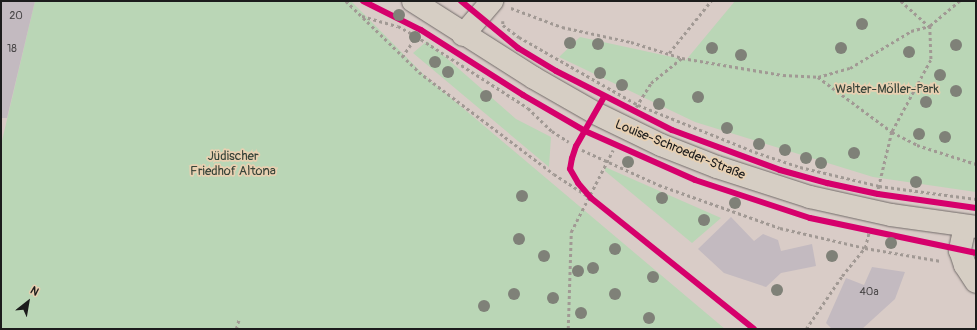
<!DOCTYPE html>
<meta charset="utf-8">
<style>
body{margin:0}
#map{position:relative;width:977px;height:330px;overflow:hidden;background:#d9ccc7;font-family:Pangolin,sans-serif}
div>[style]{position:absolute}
.green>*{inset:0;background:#bad6b6}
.building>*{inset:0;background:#c3bac0}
.path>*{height:2.5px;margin-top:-1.25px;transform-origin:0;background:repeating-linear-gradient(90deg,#a19994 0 3px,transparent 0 6px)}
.roads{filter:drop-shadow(0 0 1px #716b69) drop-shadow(0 0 1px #716b69)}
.minor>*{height:22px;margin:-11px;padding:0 11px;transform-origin:11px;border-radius:11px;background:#d6cec4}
.cycleway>*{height:6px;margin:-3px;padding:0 3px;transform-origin:3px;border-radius:3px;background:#d6006c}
.trees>*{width:12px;height:12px;margin:-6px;border-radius:50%;background:#7f8178}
span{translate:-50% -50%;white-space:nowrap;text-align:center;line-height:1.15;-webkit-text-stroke:3.5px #e8d0b1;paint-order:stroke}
.number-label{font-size:11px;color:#4a4748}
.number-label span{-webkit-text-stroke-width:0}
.park-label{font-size:13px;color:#364338}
.street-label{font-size:13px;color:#1c1c1c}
.frame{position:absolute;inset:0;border:2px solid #1c1c1c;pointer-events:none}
.north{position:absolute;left:8px;top:282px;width:40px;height:40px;-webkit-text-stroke:3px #e8d0b1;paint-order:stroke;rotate:31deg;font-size:11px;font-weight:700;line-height:16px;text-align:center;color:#1c1c1c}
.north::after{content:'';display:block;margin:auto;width:14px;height:18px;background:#1c1c1c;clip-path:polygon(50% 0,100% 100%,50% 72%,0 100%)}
</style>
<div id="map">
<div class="green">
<div style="clip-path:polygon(35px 1px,351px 1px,426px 77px,725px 329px,1px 329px,1px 145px)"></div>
<div style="clip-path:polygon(735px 1px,976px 1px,976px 192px,873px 177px,695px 122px,559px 57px,580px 37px,686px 60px)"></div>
<div style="clip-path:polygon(427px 41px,516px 119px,551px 137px,549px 167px,413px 53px)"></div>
<div style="clip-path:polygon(605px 167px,721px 218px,692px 243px,605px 171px)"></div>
</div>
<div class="building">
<div style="clip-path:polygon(1px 1px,35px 1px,7px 118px,1px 118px)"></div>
<div style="clip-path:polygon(731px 217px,754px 241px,763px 234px,778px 240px,781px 251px,812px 244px,816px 266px,781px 273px,766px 287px,724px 273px,698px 249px)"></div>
<div style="clip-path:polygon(872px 267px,905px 272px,895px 299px,862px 329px,832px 329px,826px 323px,846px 278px,864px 285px)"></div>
</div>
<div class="path">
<div style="left:346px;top:1px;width:102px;rotate:44.2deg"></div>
<div style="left:419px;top:72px;width:169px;rotate:37.1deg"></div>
<div style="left:554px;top:174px;width:44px;rotate:33deg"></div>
<div style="left:901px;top:1px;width:38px;rotate:42deg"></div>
<div style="left:960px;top:1px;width:39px;rotate:140deg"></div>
<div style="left:930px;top:26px;width:34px;rotate:88deg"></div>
<div style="left:931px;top:60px;width:82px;rotate:118.4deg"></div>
<div style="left:892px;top:132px;width:56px;rotate:103.5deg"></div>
<div style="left:879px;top:186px;width:98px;rotate:7.6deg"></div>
<div style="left:511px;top:8px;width:54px;rotate:20.4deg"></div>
<div style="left:562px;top:27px;width:71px;rotate:12.3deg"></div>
<div style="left:631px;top:42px;width:53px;rotate:17.4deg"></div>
<div style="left:682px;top:58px;width:102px;rotate:9.6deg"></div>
<div style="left:783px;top:75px;width:35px;rotate:3deg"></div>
<div style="left:818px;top:77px;width:33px;rotate:-16deg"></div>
<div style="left:850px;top:68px;width:71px;rotate:-31.2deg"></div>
<div style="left:911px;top:31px;width:20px;rotate:-15deg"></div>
<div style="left:362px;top:16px;width:37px;rotate:16deg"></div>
<div style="left:398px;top:26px;width:21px;rotate:29deg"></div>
<div style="left:416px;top:36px;width:133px;rotate:32.7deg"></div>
<div style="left:528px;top:108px;width:33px;rotate:44deg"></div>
<div style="left:552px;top:131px;width:20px;rotate:33deg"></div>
<div style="left:503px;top:21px;width:4px;rotate:90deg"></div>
<div style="left:503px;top:25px;width:20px;rotate:37deg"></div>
<div style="left:519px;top:37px;width:137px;rotate:29.7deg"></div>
<div style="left:638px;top:105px;width:126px;rotate:21.9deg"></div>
<div style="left:755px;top:152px;width:47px;rotate:18.4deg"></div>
<div style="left:800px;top:167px;width:81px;rotate:13.5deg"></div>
<div style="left:879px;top:186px;width:6px;rotate:99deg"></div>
<div style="left:669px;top:53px;width:67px;rotate:-51.1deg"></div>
<div style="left:402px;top:57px;width:28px;rotate:-55deg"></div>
<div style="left:818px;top:77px;width:92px;rotate:36.6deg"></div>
<div style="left:892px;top:132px;width:28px;rotate:27deg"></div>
<div style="left:917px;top:145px;width:62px;rotate:17.9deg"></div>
<div style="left:636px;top:107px;width:28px;rotate:-58deg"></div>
<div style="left:651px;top:83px;width:40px;rotate:-39deg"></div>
<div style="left:582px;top:150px;width:85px;rotate:24.4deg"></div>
<div style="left:659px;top:185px;width:128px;rotate:19.6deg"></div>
<div style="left:780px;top:228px;width:87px;rotate:13.2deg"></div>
<div style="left:865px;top:248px;width:77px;rotate:9.7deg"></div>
<div style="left:236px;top:329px;width:10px;rotate:-73deg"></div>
<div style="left:568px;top:329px;width:97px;rotate:-88.2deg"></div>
<div style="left:571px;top:232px;width:92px;rotate:-62.9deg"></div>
<div style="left:806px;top:329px;width:64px;rotate:-55.8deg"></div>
<div style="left:842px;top:276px;width:36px;rotate:-51deg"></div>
<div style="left:865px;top:248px;width:16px;rotate:-76deg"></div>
</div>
<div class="roads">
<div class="minor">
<div style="left:413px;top:1px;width:143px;rotate:32.5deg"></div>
<div style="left:534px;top:78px;width:70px;rotate:29.8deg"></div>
<div style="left:595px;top:113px;width:73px;rotate:25.9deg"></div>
<div style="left:661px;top:145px;width:60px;rotate:21.4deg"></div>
<div style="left:717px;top:167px;width:98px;rotate:17.9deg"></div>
<div style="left:810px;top:197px;width:83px;rotate:12.5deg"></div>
<div style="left:891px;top:215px;width:86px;rotate:8deg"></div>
<div style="left:463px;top:35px;width:45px;rotate:-49.5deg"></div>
<div style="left:965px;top:226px;width:25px;rotate:102deg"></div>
<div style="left:960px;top:250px;width:16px;rotate:72deg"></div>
<div style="left:965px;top:265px;width:20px;rotate:57deg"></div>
</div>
</div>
<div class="cycleway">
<div style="left:363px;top:1px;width:65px;rotate:26.6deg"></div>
<div style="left:421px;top:30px;width:121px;rotate:32.5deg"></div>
<div style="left:523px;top:95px;width:72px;rotate:30.1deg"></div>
<div style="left:585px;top:131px;width:120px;rotate:24deg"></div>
<div style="left:695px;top:180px;width:121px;rotate:18.3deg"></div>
<div style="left:810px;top:218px;width:170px;rotate:11.9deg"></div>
<div style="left:461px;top:1px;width:74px;rotate:39.5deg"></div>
<div style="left:518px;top:48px;width:44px;rotate:31.2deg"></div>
<div style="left:556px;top:71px;width:130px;rotate:27deg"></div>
<div style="left:672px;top:130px;width:115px;rotate:20.3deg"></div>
<div style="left:780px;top:170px;width:49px;rotate:15.5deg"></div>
<div style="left:827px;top:183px;width:52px;rotate:12.2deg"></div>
<div style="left:878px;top:194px;width:99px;rotate:8.1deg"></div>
<div style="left:604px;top:97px;width:56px;rotate:119.7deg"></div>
<div style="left:576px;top:146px;width:13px;rotate:108deg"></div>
<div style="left:572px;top:158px;width:11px;rotate:100deg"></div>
<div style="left:570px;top:169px;width:16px;rotate:60deg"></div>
<div style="left:578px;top:183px;width:20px;rotate:49deg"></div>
<div style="left:591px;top:198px;width:209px;rotate:38.8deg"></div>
</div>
<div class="trees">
<div style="left:399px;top:15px"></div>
<div style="left:862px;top:24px"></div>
<div style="left:415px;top:37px"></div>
<div style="left:570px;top:43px"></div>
<div style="left:598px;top:44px"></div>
<div style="left:956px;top:45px"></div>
<div style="left:712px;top:48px"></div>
<div style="left:841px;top:48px"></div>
<div style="left:909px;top:52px"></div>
<div style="left:741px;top:55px"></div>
<div style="left:435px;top:62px"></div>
<div style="left:448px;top:72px"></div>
<div style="left:600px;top:73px"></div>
<div style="left:940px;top:75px"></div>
<div style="left:622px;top:85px"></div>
<div style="left:956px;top:91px"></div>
<div style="left:486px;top:96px"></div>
<div style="left:698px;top:97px"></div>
<div style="left:926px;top:102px"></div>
<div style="left:659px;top:104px"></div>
<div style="left:727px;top:128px"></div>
<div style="left:919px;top:134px"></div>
<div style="left:945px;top:137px"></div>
<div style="left:759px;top:144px"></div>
<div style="left:785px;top:150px"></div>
<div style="left:854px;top:153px"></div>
<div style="left:806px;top:158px"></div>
<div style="left:628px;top:162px"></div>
<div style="left:821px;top:163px"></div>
<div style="left:916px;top:182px"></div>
<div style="left:522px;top:196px"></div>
<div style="left:662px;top:198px"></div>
<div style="left:735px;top:203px"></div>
<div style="left:704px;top:220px"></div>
<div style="left:519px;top:239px"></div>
<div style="left:891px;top:243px"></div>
<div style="left:615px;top:249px"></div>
<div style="left:544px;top:256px"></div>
<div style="left:832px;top:256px"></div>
<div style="left:593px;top:268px"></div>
<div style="left:578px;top:271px"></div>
<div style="left:653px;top:277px"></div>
<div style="left:777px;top:290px"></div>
<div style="left:514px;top:294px"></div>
<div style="left:615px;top:294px"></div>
<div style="left:553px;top:298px"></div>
<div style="left:484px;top:306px"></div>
<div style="left:581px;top:313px"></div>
<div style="left:649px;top:318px"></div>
</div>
<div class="number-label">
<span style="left:16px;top:16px">20</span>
<span style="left:12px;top:49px">18</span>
<span style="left:869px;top:292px">40a</span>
</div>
<div class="park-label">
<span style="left:887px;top:89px">Walter-Möller-Park</span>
<span style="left:233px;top:164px">Jüdischer<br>Friedhof Altona</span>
</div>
<div class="street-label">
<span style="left:680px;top:150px;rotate:22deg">Louise-Schroeder-Straße</span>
</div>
<div class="frame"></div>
<div class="north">N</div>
</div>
